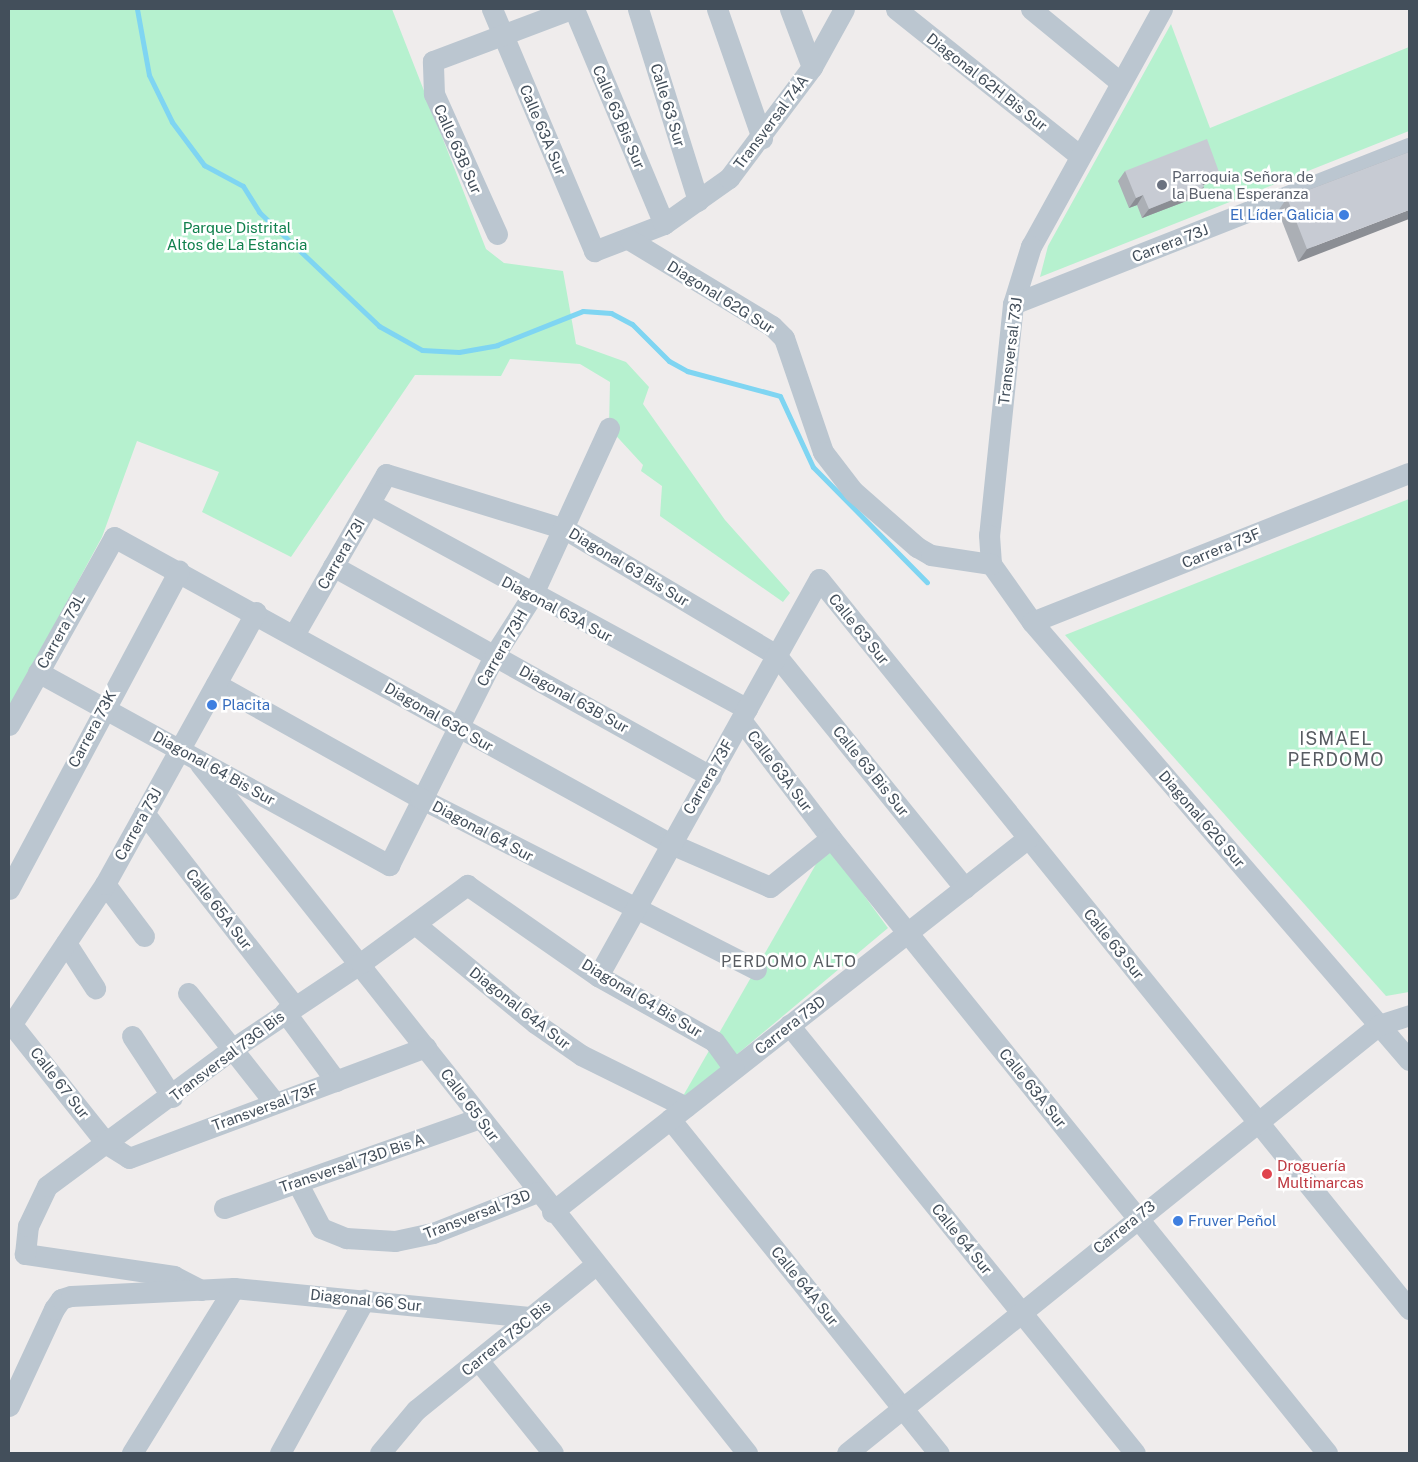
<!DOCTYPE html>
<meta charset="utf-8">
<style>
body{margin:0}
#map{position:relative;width:1418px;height:1462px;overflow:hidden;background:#efecec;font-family:"Public Sans",sans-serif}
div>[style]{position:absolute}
.green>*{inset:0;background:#b6f1cf}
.stream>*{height:5px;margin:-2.5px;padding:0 2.5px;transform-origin:2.5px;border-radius:2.5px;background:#7fd5f2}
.minor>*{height:21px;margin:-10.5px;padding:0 10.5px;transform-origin:10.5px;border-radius:10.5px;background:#bbc6d0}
.wall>*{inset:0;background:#abafb5}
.shaded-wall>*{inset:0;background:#8b8e94}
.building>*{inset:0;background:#c7cbd3}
.dots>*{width:14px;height:14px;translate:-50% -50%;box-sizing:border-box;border:2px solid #fff;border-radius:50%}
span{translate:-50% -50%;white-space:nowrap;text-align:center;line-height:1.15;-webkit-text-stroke:5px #fff;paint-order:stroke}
.street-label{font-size:15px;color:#434f5b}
.worship-label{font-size:15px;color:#5b616d}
.left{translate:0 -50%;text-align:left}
.shop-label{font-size:15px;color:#366cbe}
.right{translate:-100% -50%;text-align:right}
.park-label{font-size:15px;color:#10804d}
.health-label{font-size:15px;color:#be3a42}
.neighbourhood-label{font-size:16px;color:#585c62;letter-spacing:1px}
.quarter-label{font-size:18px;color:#585c62;letter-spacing:1px}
.frame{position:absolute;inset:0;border:10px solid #434f5b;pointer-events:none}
</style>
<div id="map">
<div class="green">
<div style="clip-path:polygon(9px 9px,392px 9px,486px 249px,504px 263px,563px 271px,576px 344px,626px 362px,649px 387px,643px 404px,725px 520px,790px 593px,783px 602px,660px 516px,662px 486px,641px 471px,643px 465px,609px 428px,610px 382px,580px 364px,510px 359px,501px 376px,415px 375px,291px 557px,202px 512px,219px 472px,137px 441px,102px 537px,9px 709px)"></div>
<div style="clip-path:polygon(1171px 24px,1210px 128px,1409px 47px,1409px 131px,1040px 277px,1048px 246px)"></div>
<div style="clip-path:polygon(1409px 499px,1409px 992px,1386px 996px,1065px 635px)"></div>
<div style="clip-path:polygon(827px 845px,888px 928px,679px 1103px)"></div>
</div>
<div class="stream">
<div style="left:137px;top:9px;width:67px;rotate:79.7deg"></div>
<div style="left:149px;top:75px;width:52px;rotate:63.9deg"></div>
<div style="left:172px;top:122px;width:54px;rotate:53.3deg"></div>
<div style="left:204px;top:165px;width:44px;rotate:28.3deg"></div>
<div style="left:243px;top:186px;width:31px;rotate:58deg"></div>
<div style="left:259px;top:212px;width:166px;rotate:43.5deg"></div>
<div style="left:379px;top:326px;width:49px;rotate:29.2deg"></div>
<div style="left:422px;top:350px;width:37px;rotate:3deg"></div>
<div style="left:459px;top:352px;width:39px;rotate:-10deg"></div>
<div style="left:497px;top:345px;width:92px;rotate:-21.6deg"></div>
<div style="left:583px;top:311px;width:28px;rotate:4deg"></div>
<div style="left:611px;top:313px;width:24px;rotate:28deg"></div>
<div style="left:632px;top:324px;width:52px;rotate:45deg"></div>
<div style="left:669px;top:361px;width:21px;rotate:29deg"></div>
<div style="left:687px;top:371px;width:96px;rotate:15deg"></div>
<div style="left:780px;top:396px;width:78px;rotate:65.1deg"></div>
<div style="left:813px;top:467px;width:162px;rotate:45.3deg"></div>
</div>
<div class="minor">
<div style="left:492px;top:9px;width:263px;rotate:67.1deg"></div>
<div style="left:594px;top:251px;width:75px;rotate:-21.1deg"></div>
<div style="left:664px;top:224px;width:80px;rotate:-35.3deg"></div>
<div style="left:729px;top:178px;width:139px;rotate:-53.2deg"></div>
<div style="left:812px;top:67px;width:66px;rotate:-61.1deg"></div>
<div style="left:574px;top:9px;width:233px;rotate:67.3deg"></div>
<div style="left:638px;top:9px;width:201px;rotate:72.6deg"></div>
<div style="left:717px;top:9px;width:137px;rotate:70.8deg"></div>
<div style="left:790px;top:9px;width:62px;rotate:69.2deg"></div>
<div style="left:896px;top:9px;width:234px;rotate:38.6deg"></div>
<div style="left:1031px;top:9px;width:115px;rotate:39.4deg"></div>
<div style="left:1162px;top:9px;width:271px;rotate:118.9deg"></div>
<div style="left:1031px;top:246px;width:61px;rotate:107.2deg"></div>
<div style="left:1013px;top:304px;width:232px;rotate:95.9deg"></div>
<div style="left:989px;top:535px;width:29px;rotate:86deg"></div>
<div style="left:991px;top:564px;width:71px;rotate:54.7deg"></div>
<div style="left:1032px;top:622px;width:578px;rotate:49.28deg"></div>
<div style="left:497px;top:234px;width:154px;rotate:-114.2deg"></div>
<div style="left:434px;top:94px;width:33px;rotate:-92deg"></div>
<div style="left:433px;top:61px;width:147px;rotate:-20.6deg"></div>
<div style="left:630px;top:240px;width:166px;rotate:31.2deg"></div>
<div style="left:772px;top:326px;width:17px;rotate:45deg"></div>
<div style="left:784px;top:338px;width:120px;rotate:71.1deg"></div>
<div style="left:823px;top:452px;width:49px;rotate:52.4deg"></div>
<div style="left:853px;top:491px;width:85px;rotate:41.2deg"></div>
<div style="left:917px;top:547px;width:16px;rotate:30deg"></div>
<div style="left:931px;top:555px;width:61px;rotate:8.5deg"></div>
<div style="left:1013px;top:304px;width:426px;rotate:-21.5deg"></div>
<div style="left:370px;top:504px;width:429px;rotate:28.5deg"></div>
<div style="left:333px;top:566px;width:432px;rotate:29.1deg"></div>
<div style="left:1032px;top:622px;width:405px;rotate:-21.6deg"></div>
<div style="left:295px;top:633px;width:183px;rotate:-60.2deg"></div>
<div style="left:386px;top:474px;width:187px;rotate:17.1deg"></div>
<div style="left:565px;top:529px;width:246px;rotate:30.8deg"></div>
<div style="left:776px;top:655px;width:300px;rotate:51deg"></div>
<div style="left:38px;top:672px;width:401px;rotate:28.8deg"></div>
<div style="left:389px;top:865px;width:236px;rotate:-63.3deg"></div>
<div style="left:495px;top:654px;width:69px;rotate:-57.5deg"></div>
<div style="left:532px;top:596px;width:185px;rotate:-65.4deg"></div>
<div style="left:216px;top:684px;width:234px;rotate:29.2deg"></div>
<div style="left:420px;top:798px;width:377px;rotate:27deg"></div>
<div style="left:741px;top:720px;width:148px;rotate:52.7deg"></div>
<div style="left:831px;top:838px;width:790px;rotate:51.11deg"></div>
<div style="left:9px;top:725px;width:215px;rotate:-60.8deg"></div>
<div style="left:114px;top:537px;width:634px;rotate:28.87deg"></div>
<div style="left:669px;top:843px;width:110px;rotate:23.5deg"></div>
<div style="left:770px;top:887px;width:78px;rotate:-38.8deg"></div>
<div style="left:200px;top:764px;width:880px;rotate:51.55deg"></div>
<div style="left:144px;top:813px;width:244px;rotate:52.1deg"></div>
<div style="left:105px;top:884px;width:65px;rotate:53.1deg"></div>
<div style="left:9px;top:889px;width:361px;rotate:-61.9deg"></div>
<div style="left:415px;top:924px;width:156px;rotate:39.5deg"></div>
<div style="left:535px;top:1023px;width:56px;rotate:34.8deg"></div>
<div style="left:581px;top:1055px;width:117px;rotate:26.3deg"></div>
<div style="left:66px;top:943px;width:54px;rotate:57.2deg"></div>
<div style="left:598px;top:976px;width:454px;rotate:-60.9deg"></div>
<div style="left:819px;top:579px;width:939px;rotate:51.05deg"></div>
<div style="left:188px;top:993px;width:140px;rotate:51.7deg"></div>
<div style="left:285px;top:1012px;width:86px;rotate:53.5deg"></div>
<div style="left:9px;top:1021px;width:157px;rotate:51.5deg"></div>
<div style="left:107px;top:1144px;width:26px;rotate:32deg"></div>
<div style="left:129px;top:1158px;width:317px;rotate:-20.5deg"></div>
<div style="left:789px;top:1025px;width:550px;rotate:51.05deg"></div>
<div style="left:9px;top:1028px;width:173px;rotate:-56.3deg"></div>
<div style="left:105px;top:884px;width:311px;rotate:-61deg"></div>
<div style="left:132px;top:1036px;width:73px;rotate:56.7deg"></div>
<div style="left:670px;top:1119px;width:429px;rotate:51.2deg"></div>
<div style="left:297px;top:1182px;width:52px;rotate:62.4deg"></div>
<div style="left:321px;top:1228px;width:27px;rotate:22deg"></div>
<div style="left:346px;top:1238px;width:49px;rotate:3.5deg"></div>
<div style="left:395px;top:1241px;width:39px;rotate:-12deg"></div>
<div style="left:433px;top:1233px;width:112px;rotate:-21.5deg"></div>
<div style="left:224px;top:1208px;width:271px;rotate:-19.4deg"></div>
<div style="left:552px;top:1212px;width:605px;rotate:-38.16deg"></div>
<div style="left:201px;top:1290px;width:30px;rotate:-153deg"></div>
<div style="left:174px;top:1276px;width:151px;rotate:-171.6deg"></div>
<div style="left:25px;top:1254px;width:28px;rotate:-84deg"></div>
<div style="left:28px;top:1226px;width:44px;rotate:-64.6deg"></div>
<div style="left:47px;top:1186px;width:230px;rotate:-36.5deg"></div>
<div style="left:232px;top:1049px;width:155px;rotate:-33.7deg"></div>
<div style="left:361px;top:963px;width:132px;rotate:-36.3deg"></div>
<div style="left:467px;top:885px;width:160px;rotate:34.8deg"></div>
<div style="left:598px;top:976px;width:133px;rotate:29.3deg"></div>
<div style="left:714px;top:1041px;width:34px;rotate:54deg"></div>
<div style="left:478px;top:1360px;width:119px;rotate:51.1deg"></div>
<div style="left:9px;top:1406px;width:107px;rotate:-65.1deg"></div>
<div style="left:54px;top:1309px;width:12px;rotate:-55deg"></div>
<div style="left:61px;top:1299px;width:10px;rotate:-17deg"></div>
<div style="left:71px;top:1296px;width:163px;rotate:-2.8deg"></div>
<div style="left:234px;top:1288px;width:299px;rotate:5.6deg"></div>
<div style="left:132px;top:1453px;width:194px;rotate:-58.3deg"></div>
<div style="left:280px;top:1453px;width:175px;rotate:-61.2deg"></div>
<div style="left:380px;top:1453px;width:56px;rotate:-50.1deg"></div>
<div style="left:416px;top:1410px;width:230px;rotate:-39deg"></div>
<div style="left:847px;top:1453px;width:683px;rotate:-38.82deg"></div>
<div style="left:1379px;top:1025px;width:32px;rotate:-18deg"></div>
</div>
<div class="wall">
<div style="clip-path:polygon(1409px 152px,1298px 262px,1278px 211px,1287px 198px)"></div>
<div style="clip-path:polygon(1125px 171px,1213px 181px,1203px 185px,1204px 187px,1197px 197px,1142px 218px,1137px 205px,1129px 208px,1118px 181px)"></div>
</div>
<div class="shaded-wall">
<div style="clip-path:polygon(1219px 172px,1213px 181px,1194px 189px,1200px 179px)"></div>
<div style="clip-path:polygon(1204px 187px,1197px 197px,1142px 218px,1149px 209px)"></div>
<div style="clip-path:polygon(1143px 195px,1137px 205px,1129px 208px,1136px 198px)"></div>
<div style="clip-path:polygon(1409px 210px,1409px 219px,1298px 262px,1307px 249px)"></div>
</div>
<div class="building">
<div style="clip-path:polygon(1207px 139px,1219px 172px,1200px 179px,1204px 187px,1149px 209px,1143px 195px,1136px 198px,1125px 171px)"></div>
<div style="clip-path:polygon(1409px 152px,1409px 210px,1307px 249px,1287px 198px)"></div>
</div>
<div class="dots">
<div style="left:1162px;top:185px;background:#6b7280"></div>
<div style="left:1344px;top:215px;background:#3f7fe0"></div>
<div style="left:212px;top:705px;background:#3f7fe0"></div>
<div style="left:1267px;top:1174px;background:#e0444e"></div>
<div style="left:1178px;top:1221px;background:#3f7fe0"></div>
</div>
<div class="street-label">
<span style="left:987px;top:82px;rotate:38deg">Diagonal 62H Bis Sur</span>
<span style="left:668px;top:105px;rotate:73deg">Calle 63 Sur</span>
<span style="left:619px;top:117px;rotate:67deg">Calle 63 Bis Sur</span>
<span style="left:771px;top:122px;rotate:-53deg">Transversal 74A</span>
<span style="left:543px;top:130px;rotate:67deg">Calle 63A Sur</span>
<span style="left:458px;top:149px;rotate:66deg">Calle 63B Sur</span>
<span style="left:1170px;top:243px;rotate:-21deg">Carrera 73J</span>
<span style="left:721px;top:297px;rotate:32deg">Diagonal 62G Sur</span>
<span style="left:1010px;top:351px;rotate:-83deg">Transversal 73J</span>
<span style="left:1221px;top:548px;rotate:-22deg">Carrera 73F</span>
<span style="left:341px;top:554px;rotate:-60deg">Carrera 73I</span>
<span style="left:629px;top:567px;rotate:31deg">Diagonal 63 Bis Sur</span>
<span style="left:557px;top:609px;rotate:28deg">Diagonal 63A Sur</span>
<span style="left:859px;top:629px;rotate:51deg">Calle 63 Sur</span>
<span style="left:61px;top:631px;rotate:-61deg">Carrera 73L</span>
<span style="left:502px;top:648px;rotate:-60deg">Carrera 73H</span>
<span style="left:574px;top:699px;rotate:29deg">Diagonal 63B Sur</span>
<span style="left:439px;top:717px;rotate:30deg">Diagonal 63C Sur</span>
<span style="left:92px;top:729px;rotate:-62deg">Carrera 73K</span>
<span style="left:214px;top:768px;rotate:29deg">Diagonal 64 Bis Sur</span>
<span style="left:780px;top:771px;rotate:53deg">Calle 63A Sur</span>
<span style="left:871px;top:771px;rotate:51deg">Calle 63 Bis Sur</span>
<span style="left:708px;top:777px;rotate:-60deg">Carrera 73F</span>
<span style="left:1202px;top:819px;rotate:49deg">Diagonal 62G Sur</span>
<span style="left:138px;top:824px;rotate:-61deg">Carrera 73J</span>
<span style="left:483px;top:831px;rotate:28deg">Diagonal 64 Sur</span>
<span style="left:219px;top:909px;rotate:52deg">Calle 65A Sur</span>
<span style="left:1114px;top:944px;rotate:51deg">Calle 63 Sur</span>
<span style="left:642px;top:998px;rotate:31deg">Diagonal 64 Bis Sur</span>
<span style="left:520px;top:1008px;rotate:38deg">Diagonal 64A Sur</span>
<span style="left:790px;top:1025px;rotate:-38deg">Carrera 73D</span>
<span style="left:227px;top:1056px;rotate:-37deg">Transversal 73G Bis</span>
<span style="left:60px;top:1083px;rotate:52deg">Calle 67 Sur</span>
<span style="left:1033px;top:1088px;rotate:51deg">Calle 63A Sur</span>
<span style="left:470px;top:1105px;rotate:53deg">Calle 65 Sur</span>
<span style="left:265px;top:1107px;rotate:-20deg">Transversal 73F</span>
<span style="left:352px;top:1163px;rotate:-19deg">Transversal 73D Bis A</span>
<span style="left:477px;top:1214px;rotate:-21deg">Transversal 73D</span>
<span style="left:1124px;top:1227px;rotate:-39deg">Carrera 73</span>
<span style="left:962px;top:1239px;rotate:51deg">Calle 64 Sur</span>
<span style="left:805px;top:1286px;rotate:51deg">Calle 64A Sur</span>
<span style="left:366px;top:1300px;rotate:6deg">Diagonal 66 Sur</span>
<span style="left:506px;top:1338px;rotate:-39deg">Carrera 73C Bis</span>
</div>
<div class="worship-label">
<span class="left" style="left:1172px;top:185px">Parroquia Señora de<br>la Buena Esperanza</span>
</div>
<div class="shop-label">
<span class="right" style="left:1334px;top:215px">El Líder Galicia</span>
<span class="left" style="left:222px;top:705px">Placita</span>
<span class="left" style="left:1188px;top:1221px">Fruver Peñol</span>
</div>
<div class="park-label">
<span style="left:237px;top:236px">Parque Distrital<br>Altos de La Estancia</span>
</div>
<div class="health-label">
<span class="left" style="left:1277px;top:1174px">Droguería<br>Multimarcas</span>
</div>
<div class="neighbourhood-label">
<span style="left:789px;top:962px">PERDOMO ALTO</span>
</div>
<div class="quarter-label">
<span style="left:1336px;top:750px">ISMAEL<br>PERDOMO</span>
</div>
<div class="frame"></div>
</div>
